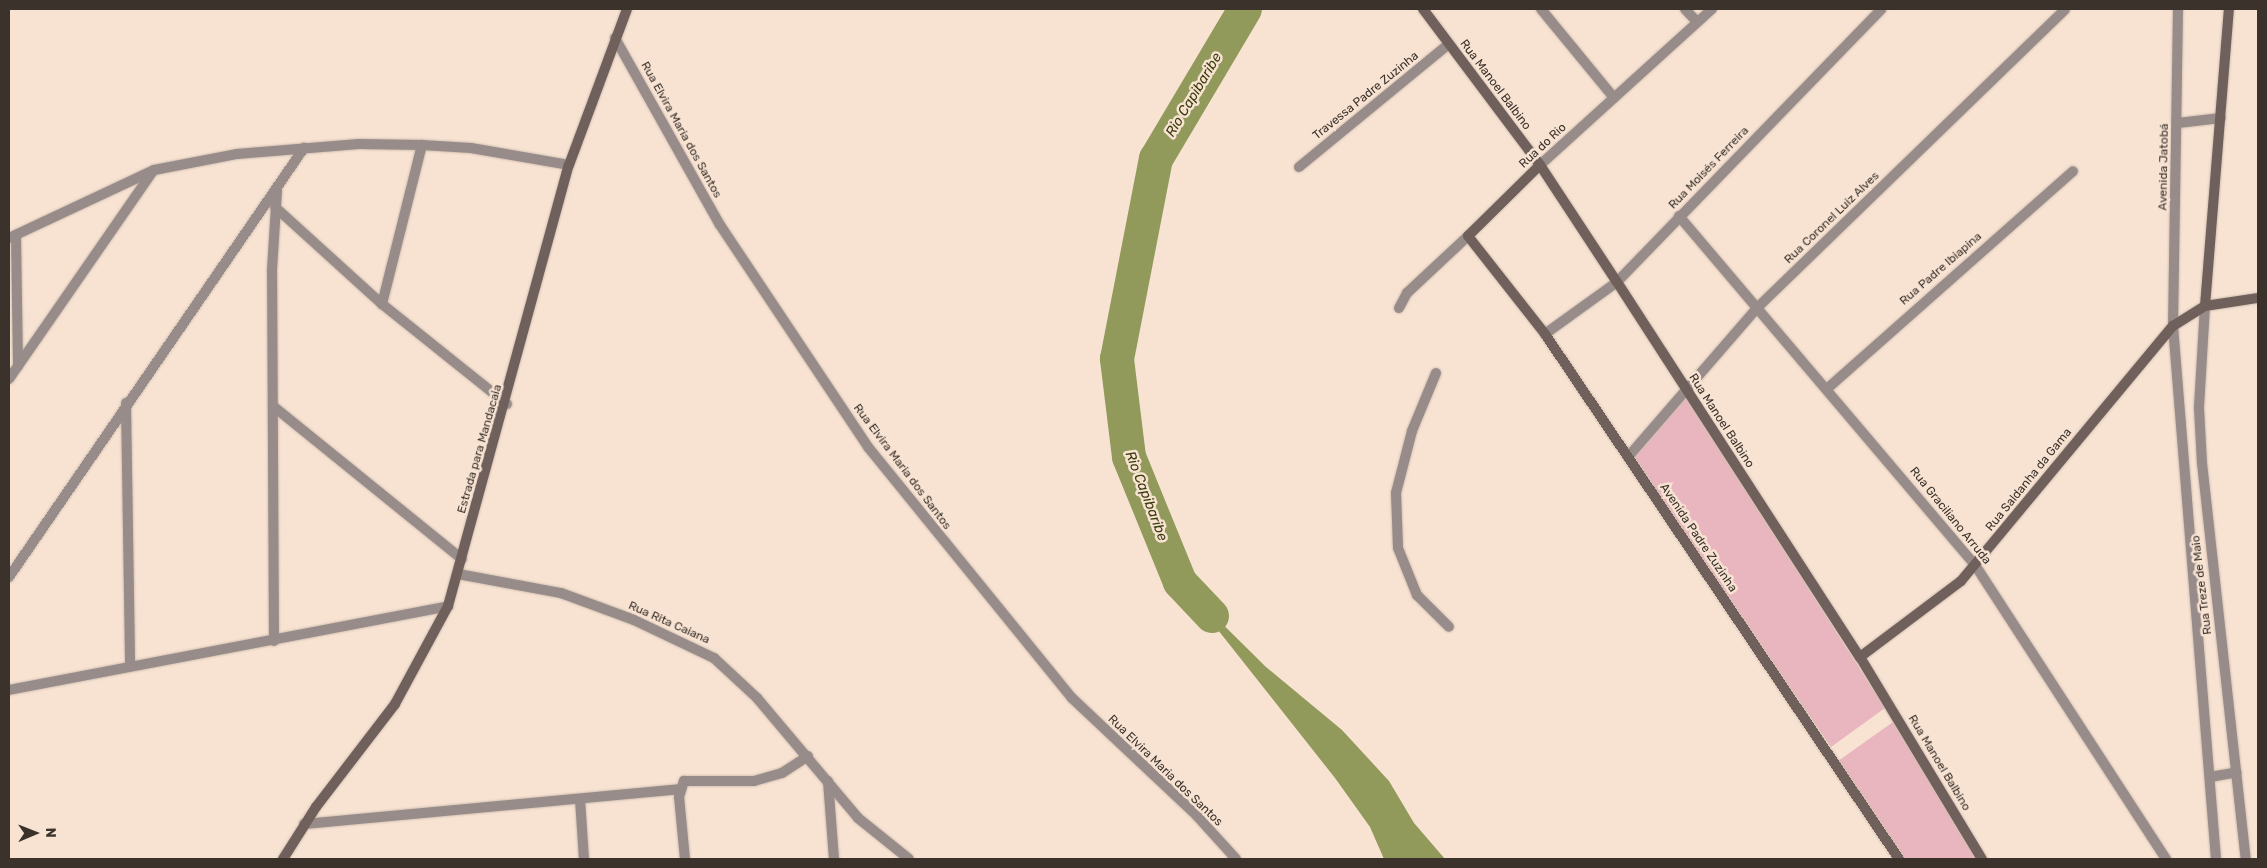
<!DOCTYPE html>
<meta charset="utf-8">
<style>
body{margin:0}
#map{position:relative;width:2267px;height:868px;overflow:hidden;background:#f8e3d3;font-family:Rubik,sans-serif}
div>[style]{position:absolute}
.green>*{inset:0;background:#e9b6bf}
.water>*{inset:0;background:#919a5b}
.river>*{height:34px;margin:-17px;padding:0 17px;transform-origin:17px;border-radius:17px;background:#919a5b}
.roads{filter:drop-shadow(0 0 1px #d2c0b1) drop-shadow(0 0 1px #d2c0b1)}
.street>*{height:10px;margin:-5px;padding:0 5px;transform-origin:5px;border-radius:5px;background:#978c89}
.secondary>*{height:10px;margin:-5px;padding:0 5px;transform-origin:5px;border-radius:5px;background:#70605c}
span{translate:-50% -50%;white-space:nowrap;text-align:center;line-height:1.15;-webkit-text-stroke:5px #f8e3d3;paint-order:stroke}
.street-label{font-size:12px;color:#3a322b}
.water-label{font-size:14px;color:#383d0b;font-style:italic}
.frame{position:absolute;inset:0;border:10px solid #3a322b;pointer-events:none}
.north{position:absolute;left:10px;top:808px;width:50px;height:50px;-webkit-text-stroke:4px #f8e3d3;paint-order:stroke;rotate:89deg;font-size:14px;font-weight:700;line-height:20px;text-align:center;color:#3a322b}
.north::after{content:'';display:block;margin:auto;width:18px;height:22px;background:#3a322b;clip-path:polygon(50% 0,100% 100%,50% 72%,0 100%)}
</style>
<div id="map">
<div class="green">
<div style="clip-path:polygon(1685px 396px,1885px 708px,1831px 747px,1632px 458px)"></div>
<div style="clip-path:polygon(1893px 722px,1976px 859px,1904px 859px,1838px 761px)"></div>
</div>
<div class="water">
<div style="clip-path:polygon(1180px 582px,1266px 667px,1342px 730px,1389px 781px,1414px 823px,1445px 859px,1384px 859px,1370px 827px,1335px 778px)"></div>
</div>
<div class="river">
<div style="left:1212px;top:616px;width:47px;rotate:-133.3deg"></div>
<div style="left:1180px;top:582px;width:135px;rotate:-112.2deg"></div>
<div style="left:1129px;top:457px;width:99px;rotate:-97deg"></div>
<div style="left:1117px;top:359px;width:204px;rotate:-79deg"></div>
<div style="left:1156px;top:159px;width:174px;rotate:-59.3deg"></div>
</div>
<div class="roads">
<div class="street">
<div style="left:1541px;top:9px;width:115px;rotate:50.6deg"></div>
<div style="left:1685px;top:9px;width:18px;rotate:47deg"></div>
<div style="left:2178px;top:9px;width:317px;rotate:90.9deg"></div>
<div style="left:2173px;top:326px;width:535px;rotate:85.39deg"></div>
<div style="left:615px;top:38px;width:214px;rotate:60.7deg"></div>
<div style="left:720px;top:225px;width:267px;rotate:56.3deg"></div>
<div style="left:868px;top:447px;width:323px;rotate:50.9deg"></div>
<div style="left:1072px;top:698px;width:172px;rotate:43.3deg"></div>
<div style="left:1197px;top:816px;width:58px;rotate:47.8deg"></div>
<div style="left:2178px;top:123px;width:43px;rotate:-6.6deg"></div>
<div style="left:1540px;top:165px;width:232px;rotate:-42.2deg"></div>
<div style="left:1299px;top:167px;width:194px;rotate:-39.4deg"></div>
<div style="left:275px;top:207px;width:144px;rotate:42.2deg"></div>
<div style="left:382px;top:304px;width:160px;rotate:38.7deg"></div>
<div style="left:1679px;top:216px;width:458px;rotate:49.7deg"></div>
<div style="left:1975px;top:565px;width:351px;rotate:57deg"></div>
<div style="left:16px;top:237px;width:129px;rotate:89.1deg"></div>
<div style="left:9px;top:238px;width:160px;rotate:-25.1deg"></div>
<div style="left:154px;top:170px;width:85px;rotate:-10.9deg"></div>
<div style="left:237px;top:154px;width:122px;rotate:-4.7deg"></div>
<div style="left:359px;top:144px;width:63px;rotate:0.9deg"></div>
<div style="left:422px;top:145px;width:49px;rotate:3.5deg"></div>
<div style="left:471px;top:148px;width:99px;rotate:9.8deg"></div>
<div style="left:382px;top:304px;width:164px;rotate:-75.9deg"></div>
<div style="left:2205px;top:306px;width:102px;rotate:93.4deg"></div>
<div style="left:2199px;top:408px;width:55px;rotate:86.9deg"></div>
<div style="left:2202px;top:463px;width:398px;rotate:83.7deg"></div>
<div style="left:1399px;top:308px;width:17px;rotate:-62deg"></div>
<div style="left:1407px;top:293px;width:83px;rotate:-43.1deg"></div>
<div style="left:1545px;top:334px;width:89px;rotate:-35.8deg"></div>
<div style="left:1617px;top:282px;width:380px;rotate:-45.9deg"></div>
<div style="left:1436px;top:373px;width:63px;rotate:112.5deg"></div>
<div style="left:1412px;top:431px;width:64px;rotate:104.5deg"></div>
<div style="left:1396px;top:493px;width:55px;rotate:87.9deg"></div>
<div style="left:1398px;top:548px;width:51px;rotate:68deg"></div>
<div style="left:1417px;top:595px;width:45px;rotate:45deg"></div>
<div style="left:9px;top:379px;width:253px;rotate:-55.3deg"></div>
<div style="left:1828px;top:388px;width:327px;rotate:-41.5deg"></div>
<div style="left:126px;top:403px;width:262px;rotate:89.1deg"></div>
<div style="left:273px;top:406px;width:243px;rotate:39deg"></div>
<div style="left:1628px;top:457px;width:200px;rotate:-49.1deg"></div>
<div style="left:1759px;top:306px;width:426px;rotate:-44.1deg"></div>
<div style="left:458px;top:574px;width:105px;rotate:10.5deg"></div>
<div style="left:561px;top:593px;width:78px;rotate:20.3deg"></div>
<div style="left:634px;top:620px;width:89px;rotate:25.4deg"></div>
<div style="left:714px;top:658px;width:59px;rotate:42.9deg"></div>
<div style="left:757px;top:698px;width:157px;rotate:49.9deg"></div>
<div style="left:858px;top:818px;width:65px;rotate:38.8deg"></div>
<div style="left:9px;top:577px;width:521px;rotate:-55.49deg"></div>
<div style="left:274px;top:641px;width:371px;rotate:-90.3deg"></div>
<div style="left:272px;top:270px;width:80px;rotate:-86.4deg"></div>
<div style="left:9px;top:690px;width:447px;rotate:-10.8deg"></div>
<div style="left:2210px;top:777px;width:27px;rotate:-10deg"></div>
<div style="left:828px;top:781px;width:78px;rotate:85.6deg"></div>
<div style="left:580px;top:799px;width:60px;rotate:86.2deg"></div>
<div style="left:304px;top:824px;width:377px;rotate:-5.3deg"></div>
<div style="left:685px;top:859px;width:62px;rotate:-95.5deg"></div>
<div style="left:679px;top:797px;width:17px;rotate:-73deg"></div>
<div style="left:684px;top:781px;width:70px"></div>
<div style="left:754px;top:781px;width:29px;rotate:-16deg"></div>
<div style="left:782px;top:773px;width:31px;rotate:-33deg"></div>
</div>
<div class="secondary">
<div style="left:1423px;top:9px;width:195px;rotate:53.1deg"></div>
<div style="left:1540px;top:165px;width:140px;rotate:56.7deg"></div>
<div style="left:1617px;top:282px;width:447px;rotate:57.1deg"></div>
<div style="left:1860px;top:657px;width:236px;rotate:58.9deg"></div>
<div style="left:1540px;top:165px;width:101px;rotate:135.4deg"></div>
<div style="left:1468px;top:236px;width:125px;rotate:51.8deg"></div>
<div style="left:1545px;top:334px;width:633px;rotate:56.01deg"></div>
<div style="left:2205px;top:306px;width:298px;rotate:-85.4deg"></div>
<div style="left:1860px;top:657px;width:126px;rotate:-37deg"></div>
<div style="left:1961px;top:581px;width:332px;rotate:-50.3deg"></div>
<div style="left:2173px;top:326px;width:38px;rotate:-32deg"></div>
<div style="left:2205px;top:306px;width:54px;rotate:-8.6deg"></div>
<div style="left:283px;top:859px;width:62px;rotate:-57.6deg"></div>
<div style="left:316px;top:807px;width:130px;rotate:-52.5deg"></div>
<div style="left:395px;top:704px;width:111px;rotate:-61.6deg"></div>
<div style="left:448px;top:606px;width:457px;rotate:-74.7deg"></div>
<div style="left:569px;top:165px;width:166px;rotate:-69.6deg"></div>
</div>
</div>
<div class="street-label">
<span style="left:1495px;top:85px;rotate:53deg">Rua Manoel Balbino</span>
<span style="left:1366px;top:96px;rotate:-39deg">Travessa Padre Zuzinha</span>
<span style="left:681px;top:130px;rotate:61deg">Rua Elvira Maria dos Santos</span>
<span style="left:1543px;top:146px;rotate:-43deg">Rua do Rio</span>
<span style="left:2164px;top:167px;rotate:-89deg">Avenida Jatobá</span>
<span style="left:1709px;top:168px;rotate:-46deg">Rua Moisés Ferreira</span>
<span style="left:1832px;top:218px;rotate:-44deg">Rua Coronel Luiz Alves</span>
<span style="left:1941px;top:269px;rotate:-41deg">Rua Padre Ibiapina</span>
<span style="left:1721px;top:421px;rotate:57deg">Rua Manoel Balbino</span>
<span style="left:480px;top:449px;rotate:-74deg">Estrada para Mandacaia</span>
<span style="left:902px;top:467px;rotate:53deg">Rua Elvira Maria dos Santos</span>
<span style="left:2029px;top:480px;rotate:-51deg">Rua Saldanha da Gama</span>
<span style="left:1950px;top:516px;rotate:51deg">Rua Graciliano Arruda</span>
<span style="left:1698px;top:538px;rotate:56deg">Avenida Padre Zuzinha</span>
<span style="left:2202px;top:585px;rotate:-97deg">Rua Treze de Maio</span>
<span style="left:669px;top:623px;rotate:24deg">Rua Rita Caiana</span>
<span style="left:1939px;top:763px;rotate:59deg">Rua Manoel Balbino</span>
<span style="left:1165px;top:771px;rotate:44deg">Rua Elvira Maria dos Santos</span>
</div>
<div class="water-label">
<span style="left:1194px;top:95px;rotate:-59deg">Rio Capibaribe</span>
<span style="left:1146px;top:496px;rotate:69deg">Rio Capibaribe</span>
</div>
<div class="frame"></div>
<div class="north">N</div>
</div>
